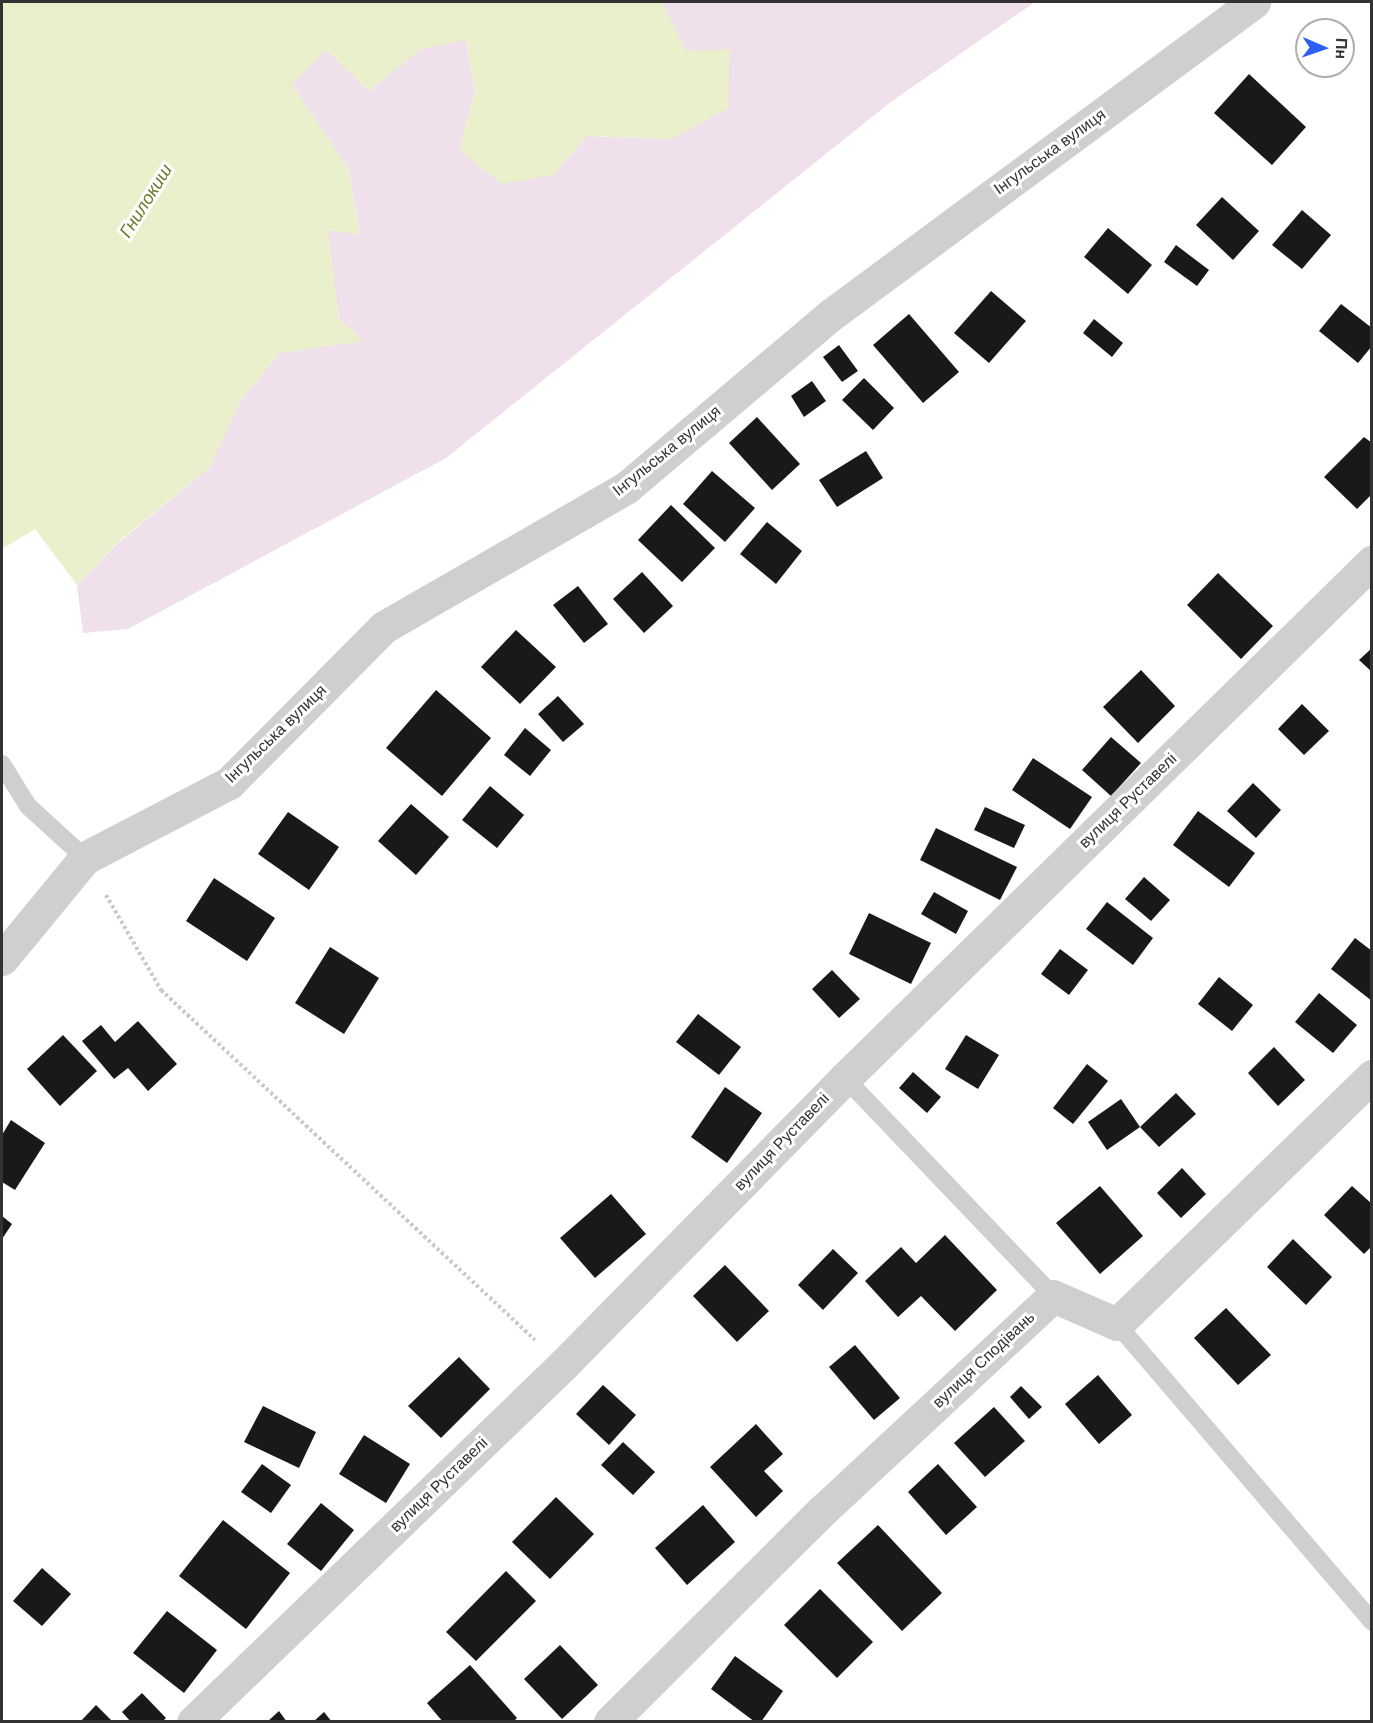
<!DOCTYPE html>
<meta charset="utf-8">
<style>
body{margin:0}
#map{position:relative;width:1373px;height:1723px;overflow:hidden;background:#fff;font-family:Helvetica,sans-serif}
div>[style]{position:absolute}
.green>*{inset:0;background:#efe0eb}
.water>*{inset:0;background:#e9f0cb}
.building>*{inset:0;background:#191919}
.path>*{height:4px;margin-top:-2px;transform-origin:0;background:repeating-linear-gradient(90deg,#c9c9c9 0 3px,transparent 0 6px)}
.lane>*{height:18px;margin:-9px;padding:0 9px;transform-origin:9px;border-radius:9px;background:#cfcfcf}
.street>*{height:33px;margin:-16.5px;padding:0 16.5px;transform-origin:16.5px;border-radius:16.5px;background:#cfcfcf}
span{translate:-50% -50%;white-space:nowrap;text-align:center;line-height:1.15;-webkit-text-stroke:6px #fff;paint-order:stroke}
.street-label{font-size:16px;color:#323232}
.water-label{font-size:18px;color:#6c7a2e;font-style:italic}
.frame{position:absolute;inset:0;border:3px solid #323232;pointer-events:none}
.north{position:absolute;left:1295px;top:18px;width:60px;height:60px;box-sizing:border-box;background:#fff;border:2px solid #adadad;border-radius:50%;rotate:92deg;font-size:16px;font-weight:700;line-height:24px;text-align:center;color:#323232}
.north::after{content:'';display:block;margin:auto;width:21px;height:27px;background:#2a61f3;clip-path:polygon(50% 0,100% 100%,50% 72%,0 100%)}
</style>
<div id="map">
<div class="green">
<div style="clip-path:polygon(662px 2px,1035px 2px,892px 101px,446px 458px,128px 629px,83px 633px,77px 585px,118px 543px,209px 468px,241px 400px,279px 353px,363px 341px,339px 319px,327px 230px,360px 234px,348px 168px,292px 85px,326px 49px,369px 91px,421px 49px,466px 39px,475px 91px,459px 150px,553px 175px,587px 136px,672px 139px,686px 51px)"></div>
</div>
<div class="water">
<div style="clip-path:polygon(2px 2px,662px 2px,686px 51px,730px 49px,728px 108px,672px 139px,587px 136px,553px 175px,502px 184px,459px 150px,475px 91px,466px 40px,421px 49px,369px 91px,326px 50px,292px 85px,348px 168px,360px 235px,328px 230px,339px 319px,364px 341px,279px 353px,241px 400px,209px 468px,118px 542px,77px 585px,35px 529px,2px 549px)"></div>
</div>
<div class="building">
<div style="clip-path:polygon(1249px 74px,1306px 127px,1272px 165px,1214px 113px)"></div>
<div style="clip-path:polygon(1222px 197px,1259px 231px,1233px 260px,1196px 225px)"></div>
<div style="clip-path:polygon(1302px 210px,1331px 235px,1302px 269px,1272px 245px)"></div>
<div style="clip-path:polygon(1108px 228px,1152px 265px,1128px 294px,1084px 257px)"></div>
<div style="clip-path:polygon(1176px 245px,1209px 270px,1197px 286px,1164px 262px)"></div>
<div style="clip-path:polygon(991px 291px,1026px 321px,989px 363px,954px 333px)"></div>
<div style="clip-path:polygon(1341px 304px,1372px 328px,1372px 346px,1358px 363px,1319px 331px)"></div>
<div style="clip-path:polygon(909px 314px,959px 372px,923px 403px,873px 345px)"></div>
<div style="clip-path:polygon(1094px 319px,1123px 343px,1112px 357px,1083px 333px)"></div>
<div style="clip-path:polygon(839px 345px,858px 371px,842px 382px,823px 357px)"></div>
<div style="clip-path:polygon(864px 378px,894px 408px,873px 430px,842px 400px)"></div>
<div style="clip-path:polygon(812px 381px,826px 401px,804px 417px,791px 396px)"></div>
<div style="clip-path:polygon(757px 417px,800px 464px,772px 490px,729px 443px)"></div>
<div style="clip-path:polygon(1364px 437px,1372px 443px,1372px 494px,1357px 509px,1324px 477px)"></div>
<div style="clip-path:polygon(866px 451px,883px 478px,837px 507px,819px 480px)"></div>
<div style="clip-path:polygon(712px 471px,755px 508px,725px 542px,683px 504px)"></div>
<div style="clip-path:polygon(671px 505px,715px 548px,682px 582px,638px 540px)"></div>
<div style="clip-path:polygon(767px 522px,802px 551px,776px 584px,740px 554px)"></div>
<div style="clip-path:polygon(642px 572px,673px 606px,644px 633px,613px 599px)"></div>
<div style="clip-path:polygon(1218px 573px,1273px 626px,1241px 659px,1187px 605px)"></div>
<div style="clip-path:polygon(578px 586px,608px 624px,584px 643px,553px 605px)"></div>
<div style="clip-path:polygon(516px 630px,556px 667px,520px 704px,481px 667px)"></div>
<div style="clip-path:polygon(1372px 648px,1372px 672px,1359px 660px)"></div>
<div style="clip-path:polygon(1141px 670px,1175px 706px,1138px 743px,1103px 707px)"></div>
<div style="clip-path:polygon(436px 690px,491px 738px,442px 796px,386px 748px)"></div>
<div style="clip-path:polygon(558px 696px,584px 724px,563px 742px,538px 714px)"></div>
<div style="clip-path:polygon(1302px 704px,1329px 731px,1304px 755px,1278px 729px)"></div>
<div style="clip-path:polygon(525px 728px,551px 750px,530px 776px,504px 755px)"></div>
<div style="clip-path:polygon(1111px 737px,1141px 763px,1111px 796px,1082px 770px)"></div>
<div style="clip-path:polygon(1033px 758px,1092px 797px,1070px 829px,1012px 790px)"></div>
<div style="clip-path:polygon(1253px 783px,1281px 810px,1256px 838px,1227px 811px)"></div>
<div style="clip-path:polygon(490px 786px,524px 815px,497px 848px,462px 820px)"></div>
<div style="clip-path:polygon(411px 804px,449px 837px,416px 875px,378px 841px)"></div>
<div style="clip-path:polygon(985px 807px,1025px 825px,1014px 848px,974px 830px)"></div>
<div style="clip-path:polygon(1198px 811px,1255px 853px,1229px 887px,1173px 845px)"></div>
<div style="clip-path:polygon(288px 812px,339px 847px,309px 890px,258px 854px)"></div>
<div style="clip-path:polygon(936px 828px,1017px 867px,1000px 900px,920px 860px)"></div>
<div style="clip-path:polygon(1144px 877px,1170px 900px,1151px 921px,1125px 899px)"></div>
<div style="clip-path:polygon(214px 878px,275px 918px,247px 961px,186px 921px)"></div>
<div style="clip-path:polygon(934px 892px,968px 911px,956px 934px,921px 914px)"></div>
<div style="clip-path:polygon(1107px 902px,1153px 938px,1133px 965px,1086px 929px)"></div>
<div style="clip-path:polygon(869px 913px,931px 943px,911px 984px,849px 954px)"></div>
<div style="clip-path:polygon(1355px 938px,1372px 951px,1372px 1001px,1331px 969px)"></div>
<div style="clip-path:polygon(330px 947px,379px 978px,344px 1034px,295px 1003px)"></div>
<div style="clip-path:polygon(1060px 949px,1088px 970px,1069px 995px,1041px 974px)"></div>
<div style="clip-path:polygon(832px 970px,860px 999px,839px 1018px,812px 989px)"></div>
<div style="clip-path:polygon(1219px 977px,1253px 1005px,1232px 1031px,1198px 1004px)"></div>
<div style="clip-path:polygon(1319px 993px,1357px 1025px,1333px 1053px,1295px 1022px)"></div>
<div style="clip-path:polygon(698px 1014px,741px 1047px,719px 1075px,676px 1042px)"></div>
<div style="clip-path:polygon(138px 1021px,177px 1064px,148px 1091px,128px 1068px,114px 1079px,82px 1041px,101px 1025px,115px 1042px)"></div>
<div style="clip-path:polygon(63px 1035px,97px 1071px,60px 1106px,27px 1069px)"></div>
<div style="clip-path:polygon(966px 1035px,999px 1055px,978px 1089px,945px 1069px)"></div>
<div style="clip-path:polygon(1274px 1047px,1305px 1080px,1278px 1106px,1248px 1073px)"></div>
<div style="clip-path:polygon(1087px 1064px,1108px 1081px,1073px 1124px,1053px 1108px)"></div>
<div style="clip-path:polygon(913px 1072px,941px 1097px,927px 1113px,899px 1088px)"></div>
<div style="clip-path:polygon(725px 1087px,762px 1113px,727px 1163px,691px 1137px)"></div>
<div style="clip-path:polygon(1176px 1093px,1196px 1114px,1159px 1147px,1140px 1127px,1107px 1150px,1088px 1122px,1121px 1099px,1140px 1127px)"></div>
<div style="clip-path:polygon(11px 1120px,45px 1143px,15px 1190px,2px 1182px,2px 1135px)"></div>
<div style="clip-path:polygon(1182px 1168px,1206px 1194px,1181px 1218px,1157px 1193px)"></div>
<div style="clip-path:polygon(1100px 1186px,1143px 1236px,1100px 1274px,1056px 1223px)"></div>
<div style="clip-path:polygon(1352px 1186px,1372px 1204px,1372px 1246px,1364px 1254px,1324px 1215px)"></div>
<div style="clip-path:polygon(611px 1194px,646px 1234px,595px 1278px,560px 1238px)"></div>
<div style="clip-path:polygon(2px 1216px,12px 1224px,2px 1239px)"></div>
<div style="clip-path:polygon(945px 1235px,997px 1290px,955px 1331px,921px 1296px,898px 1317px,865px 1281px,901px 1247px,916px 1263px)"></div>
<div style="clip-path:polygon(1293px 1239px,1332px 1277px,1306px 1305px,1267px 1267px)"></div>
<div style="clip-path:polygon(833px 1249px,858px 1273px,823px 1310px,798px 1285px)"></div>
<div style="clip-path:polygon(725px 1265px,769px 1311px,737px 1342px,693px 1296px)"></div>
<div style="clip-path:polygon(1226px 1308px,1271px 1355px,1238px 1385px,1194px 1338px)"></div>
<div style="clip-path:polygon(855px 1345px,900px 1398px,874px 1420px,829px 1367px)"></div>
<div style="clip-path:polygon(459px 1357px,490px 1389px,441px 1438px,408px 1406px)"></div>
<div style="clip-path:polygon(1098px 1375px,1132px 1415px,1099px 1444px,1065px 1404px)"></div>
<div style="clip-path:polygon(603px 1385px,636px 1415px,609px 1445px,576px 1414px)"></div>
<div style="clip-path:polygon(1021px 1386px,1042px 1407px,1029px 1419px,1010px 1397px)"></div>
<div style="clip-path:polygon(263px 1406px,316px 1432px,299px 1468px,244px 1442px)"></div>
<div style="clip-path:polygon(994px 1407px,1025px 1441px,985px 1477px,954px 1443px)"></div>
<div style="clip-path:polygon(756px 1424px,783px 1454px,764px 1471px,783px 1491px,756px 1517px,710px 1467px)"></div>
<div style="clip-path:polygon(364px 1435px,410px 1464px,386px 1503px,339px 1474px)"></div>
<div style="clip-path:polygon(623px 1442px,655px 1472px,633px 1495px,601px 1465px)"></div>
<div style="clip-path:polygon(262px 1464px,291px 1485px,271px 1513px,241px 1492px)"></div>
<div style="clip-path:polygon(938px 1464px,977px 1507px,946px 1535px,908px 1492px)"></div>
<div style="clip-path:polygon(556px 1497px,594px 1534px,550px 1579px,512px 1542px)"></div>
<div style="clip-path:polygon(321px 1503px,354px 1530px,321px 1571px,287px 1544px)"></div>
<div style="clip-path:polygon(703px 1505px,735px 1542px,687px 1585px,655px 1548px)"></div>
<div style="clip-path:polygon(223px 1520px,290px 1573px,246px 1629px,179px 1576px)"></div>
<div style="clip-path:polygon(878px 1525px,942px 1593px,902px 1631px,837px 1563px)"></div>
<div style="clip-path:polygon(42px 1568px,71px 1594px,42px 1626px,13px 1601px)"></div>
<div style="clip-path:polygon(506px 1571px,536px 1601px,476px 1661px,446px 1632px)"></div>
<div style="clip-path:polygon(820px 1589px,873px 1642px,837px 1678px,784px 1625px)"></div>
<div style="clip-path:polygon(167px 1611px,217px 1650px,184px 1693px,133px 1653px)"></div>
<div style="clip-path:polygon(560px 1645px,598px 1685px,562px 1719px,524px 1679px)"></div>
<div style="clip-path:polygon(735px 1656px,783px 1691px,761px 1722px,755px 1722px,711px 1689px)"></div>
<div style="clip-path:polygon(470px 1665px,517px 1718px,513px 1722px,443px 1722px,427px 1703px)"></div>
<div style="clip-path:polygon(142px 1693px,166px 1718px,162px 1722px,131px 1722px,122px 1712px)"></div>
<div style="clip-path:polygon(96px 1705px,113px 1722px,80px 1722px)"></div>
<div style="clip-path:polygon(279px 1711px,287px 1722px,267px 1722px)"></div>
<div style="clip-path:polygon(324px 1712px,332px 1722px,313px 1722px)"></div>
</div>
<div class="path">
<div style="left:106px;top:895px;width:110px;rotate:59.9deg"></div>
<div style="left:161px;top:990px;width:512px;rotate:43.1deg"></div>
</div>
<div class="lane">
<div style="left:2px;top:764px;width:49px;rotate:58.2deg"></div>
<div style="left:28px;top:806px;width:77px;rotate:42.4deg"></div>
<div style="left:845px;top:1078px;width:301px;rotate:46.3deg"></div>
<div style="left:1117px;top:1324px;width:392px;rotate:49.4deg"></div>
</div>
<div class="street">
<div style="left:2px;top:959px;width:131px;rotate:-50.6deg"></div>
<div style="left:85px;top:858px;width:162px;rotate:-27.5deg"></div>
<div style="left:229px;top:783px;width:220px;rotate:-45.2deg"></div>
<div style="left:384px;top:627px;width:280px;rotate:-29.9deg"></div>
<div style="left:627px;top:487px;width:268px;rotate:-40.2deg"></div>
<div style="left:832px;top:314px;width:525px;rotate:-36.48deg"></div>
<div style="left:193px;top:1722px;width:514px;rotate:-43.98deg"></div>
<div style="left:563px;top:1365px;width:402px;rotate:-45.5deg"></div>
<div style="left:845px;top:1078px;width:738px;rotate:-44.4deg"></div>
<div style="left:610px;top:1722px;width:301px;rotate:-44.9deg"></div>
<div style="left:823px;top:1510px;width:314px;rotate:-42.9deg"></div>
<div style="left:1053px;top:1296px;width:70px;rotate:23.6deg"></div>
<div style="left:1117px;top:1324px;width:356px;rotate:-44.2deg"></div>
</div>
<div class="street-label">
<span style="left:1050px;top:152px;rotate:-36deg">Інгульська вулиця</span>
<span style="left:667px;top:451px;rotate:-39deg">Інгульська вулиця</span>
<span style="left:276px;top:734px;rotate:-44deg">Інгульська вулиця</span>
<span style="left:1128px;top:801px;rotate:-44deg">вулиця Руставелі</span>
<span style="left:782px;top:1142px;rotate:-46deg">вулиця Руставелі</span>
<span style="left:984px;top:1360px;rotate:-43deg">вулиця Сподівань</span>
<span style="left:439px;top:1485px;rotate:-44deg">вулиця Руставелі</span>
</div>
<div class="water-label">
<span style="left:146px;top:201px;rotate:-58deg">Гнилокиш</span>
</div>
<div class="frame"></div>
<div class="north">Пн</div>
</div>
